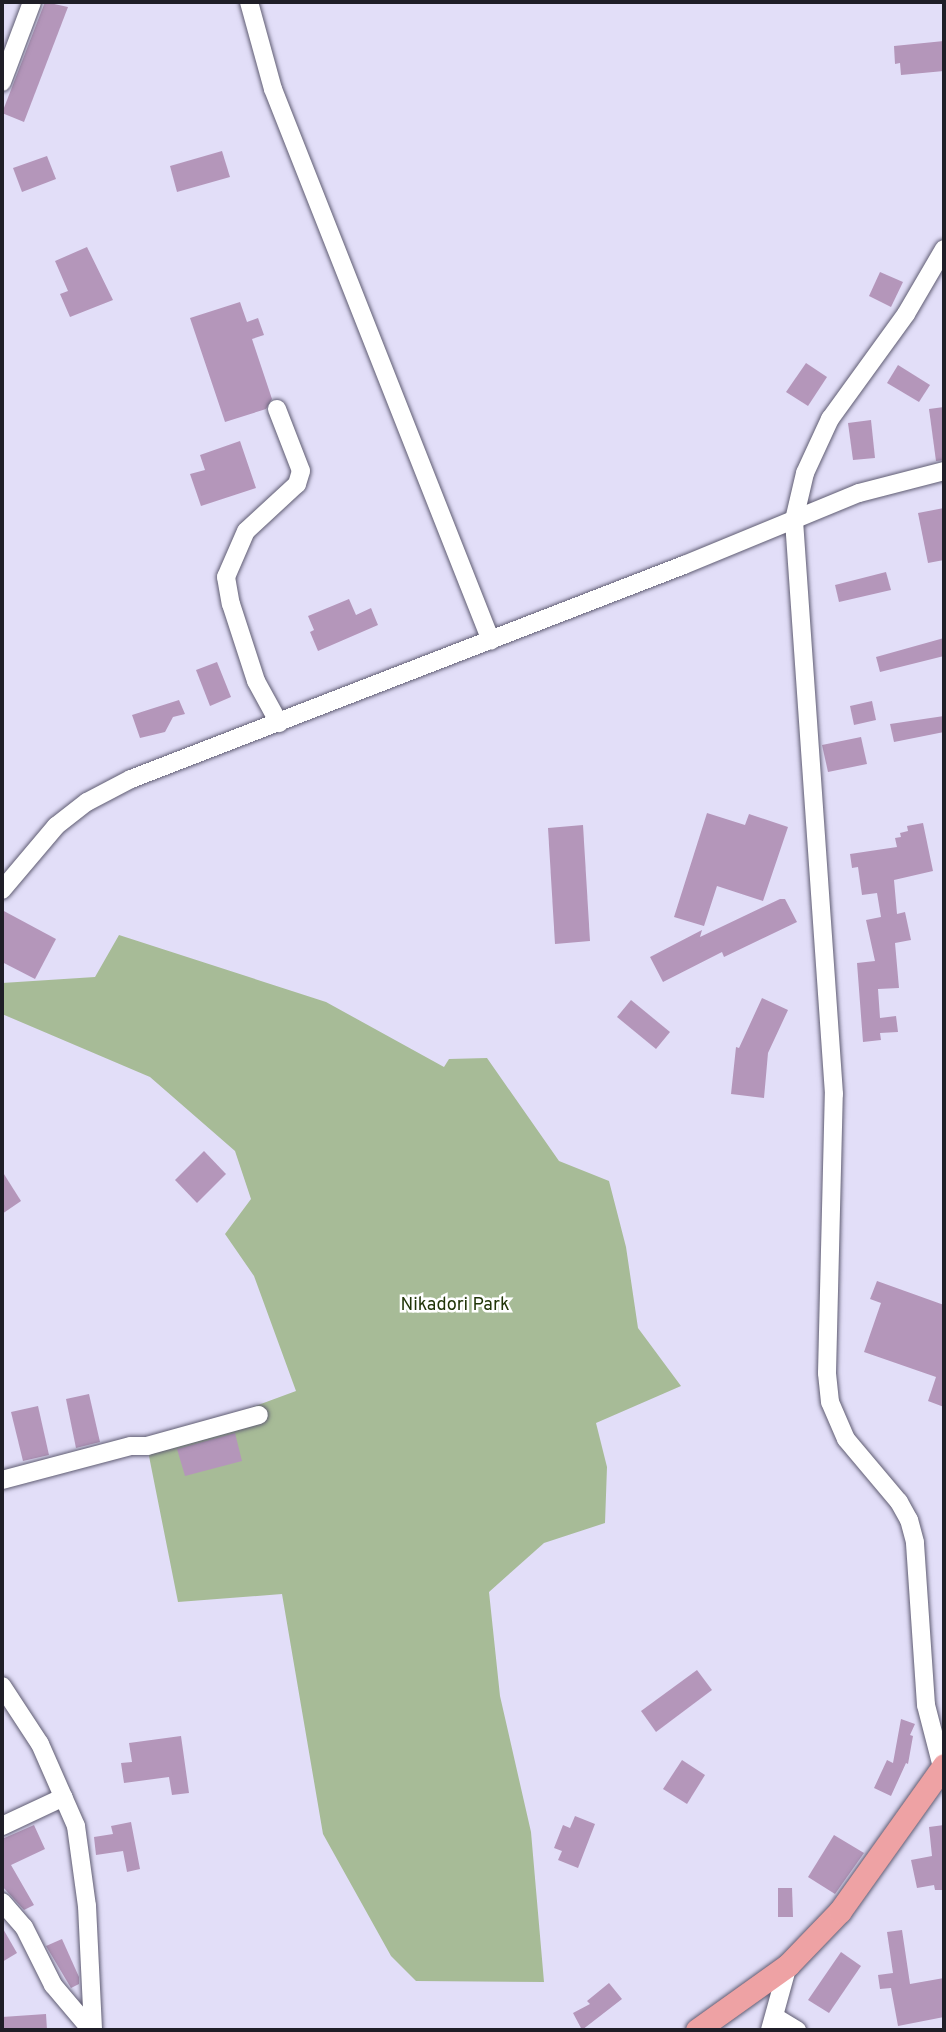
<!DOCTYPE html>
<style>
body{margin:0}
#map{position:relative;width:946px;height:2032px;overflow:hidden;background:#e2def8;font-family:Overpass,sans-serif}
div>[style]{position:absolute}
.green>*{inset:0;background:#a7bb97}
.building>*{inset:0;background:#b496ba}
.roads{filter:drop-shadow(0 0 2px #5f5c72) drop-shadow(0 0 2px #5f5c72)}
.minor>*{height:18px;margin:-9px;padding:0 9px;transform-origin:9px;border-radius:9px;background:#fff}
.major>*{height:23px;margin:-11.5px;padding:0 11.5px;transform-origin:11.5px;border-radius:11.5px;background:#eea2a4}
span{translate:-50% -50%;white-space:nowrap;text-align:center;line-height:1.15;-webkit-text-stroke:5px #fff;paint-order:stroke}
.park-label{font-size:18px;color:#213508}
.frame{position:absolute;inset:0;border:4px solid #1f1e27;pointer-events:none}
</style>
<div id="map">
<div class="green">
<div style="clip-path:polygon(119px 935px,326px 1002px,444px 1067px,449px 1059px,487px 1058px,559px 1161px,609px 1181px,626px 1247px,638px 1328px,681px 1386px,596px 1423px,607px 1467px,605px 1523px,544px 1543px,489px 1592px,500px 1696px,531px 1832px,544px 1982px,416px 1981px,391px 1956px,323px 1834px,282px 1594px,178px 1602px,147px 1446px,296px 1391px,254px 1276px,225px 1234px,251px 1199px,235px 1151px,150px 1077px,2px 1014px,2px 983px,95px 977px)"></div>
</div>
<div class="building">
<div style="clip-path:polygon(45px 2px,68px 7px,24px 122px,2px 113px)"></div>
<div style="clip-path:polygon(944px 41px,944px 71px,901px 75px,900px 63px,895px 64px,894px 46px)"></div>
<div style="clip-path:polygon(222px 151px,230px 177px,177px 192px,170px 166px)"></div>
<div style="clip-path:polygon(47px 156px,56px 179px,22px 192px,13px 168px)"></div>
<div style="clip-path:polygon(87px 247px,113px 300px,70px 317px,60px 294px,68px 291px,55px 261px)"></div>
<div style="clip-path:polygon(880px 272px,903px 282px,891px 307px,869px 296px)"></div>
<div style="clip-path:polygon(240px 302px,247px 322px,258px 318px,264px 335px,252px 339px,272px 399px,266px 409px,225px 422px,190px 318px)"></div>
<div style="clip-path:polygon(806px 363px,827px 377px,808px 406px,786px 392px)"></div>
<div style="clip-path:polygon(898px 365px,930px 385px,919px 402px,887px 383px)"></div>
<div style="clip-path:polygon(944px 407px,944px 460px,936px 461px,929px 409px)"></div>
<div style="clip-path:polygon(871px 420px,875px 458px,853px 460px,848px 423px)"></div>
<div style="clip-path:polygon(240px 441px,256px 488px,201px 506px,190px 474px,205px 470px,200px 455px)"></div>
<div style="clip-path:polygon(944px 508px,944px 560px,928px 563px,918px 513px)"></div>
<div style="clip-path:polygon(886px 572px,891px 590px,839px 602px,835px 585px)"></div>
<div style="clip-path:polygon(349px 599px,356px 615px,371px 608px,378px 625px,318px 651px,310px 632px,314px 630px,308px 616px)"></div>
<div style="clip-path:polygon(944px 638px,944px 656px,880px 672px,876px 657px)"></div>
<div style="clip-path:polygon(217px 662px,231px 697px,210px 706px,196px 670px)"></div>
<div style="clip-path:polygon(179px 700px,185px 714px,173px 717px,165px 732px,140px 738px,132px 715px)"></div>
<div style="clip-path:polygon(872px 701px,876px 720px,854px 725px,850px 706px)"></div>
<div style="clip-path:polygon(944px 716px,944px 732px,894px 742px,890px 724px)"></div>
<div style="clip-path:polygon(861px 737px,867px 764px,828px 772px,822px 745px)"></div>
<div style="clip-path:polygon(707px 813px,745px 825px,749px 814px,788px 827px,763px 901px,717px 886px,704px 926px,674px 917px)"></div>
<div style="clip-path:polygon(923px 823px,933px 871px,894px 880px,897px 914px,905px 912px,911px 940px,895px 943px,899px 988px,878px 989px,880px 1018px,896px 1016px,898px 1032px,880px 1033px,881px 1040px,863px 1042px,857px 963px,875px 961px,866px 920px,881px 917px,877px 893px,862px 895px,858px 867px,852px 868px,850px 854px,897px 847px,895px 838px,901px 837px,900px 833px,908px 831px,907px 826px)"></div>
<div style="clip-path:polygon(583px 825px,590px 941px,555px 944px,548px 828px)"></div>
<div style="clip-path:polygon(780px 899px,785px 899px,797px 922px,724px 957px,722px 952px,663px 982px,650px 957px,702px 930px,700px 937px)"></div>
<div style="clip-path:polygon(2px 910px,56px 939px,35px 979px,2px 962px)"></div>
<div style="clip-path:polygon(762px 998px,788px 1010px,768px 1053px,764px 1098px,731px 1094px,736px 1047px,739px 1048px)"></div>
<div style="clip-path:polygon(631px 1000px,670px 1032px,656px 1049px,617px 1017px)"></div>
<div style="clip-path:polygon(204px 1151px,226px 1174px,197px 1203px,175px 1180px)"></div>
<div style="clip-path:polygon(2px 1171px,21px 1201px,2px 1214px)"></div>
<div style="clip-path:polygon(877px 1281px,944px 1305px,944px 1407px,928px 1401px,936px 1377px,864px 1352px,881px 1303px,870px 1299px)"></div>
<div style="clip-path:polygon(89px 1394px,100px 1442px,76px 1448px,66px 1399px)"></div>
<div style="clip-path:polygon(38px 1406px,49px 1455px,23px 1461px,11px 1412px)"></div>
<div style="clip-path:polygon(235px 1433px,242px 1461px,185px 1476px,177px 1449px)"></div>
<div style="clip-path:polygon(697px 1670px,712px 1690px,656px 1732px,641px 1711px)"></div>
<div style="clip-path:polygon(901px 1719px,915px 1724px,910px 1735px,913px 1736px,908px 1764px,906px 1763px,891px 1796px,874px 1788px,887px 1760px,893px 1763px)"></div>
<div style="clip-path:polygon(181px 1736px,189px 1793px,172px 1795px,169px 1777px,124px 1783px,121px 1763px,132px 1762px,129px 1743px)"></div>
<div style="clip-path:polygon(682px 1760px,705px 1775px,687px 1804px,663px 1789px)"></div>
<div style="clip-path:polygon(575px 1816px,595px 1824px,578px 1868px,558px 1860px,562px 1851px,554px 1848px,563px 1825px,570px 1828px)"></div>
<div style="clip-path:polygon(131px 1822px,140px 1869px,127px 1872px,123px 1851px,96px 1855px,94px 1837px,113px 1834px,111px 1826px)"></div>
<div style="clip-path:polygon(34px 1825px,45px 1849px,11px 1865px,34px 1905px,24px 1910px,2px 1886px,2px 1839px)"></div>
<div style="clip-path:polygon(944px 1825px,944px 1890px,935px 1890px,934px 1885px,917px 1888px,911px 1860px,932px 1856px,929px 1827px)"></div>
<div style="clip-path:polygon(834px 1835px,864px 1853px,835px 1894px,808px 1877px)"></div>
<div style="clip-path:polygon(778px 1888px,792px 1888px,793px 1917px,778px 1917px)"></div>
<div style="clip-path:polygon(2px 1927px,17px 1953px,2px 1962px)"></div>
<div style="clip-path:polygon(902px 1930px,910px 1984px,944px 1978px,944px 2017px,898px 2026px,891px 1988px,880px 1989px,878px 1975px,893px 1973px,887px 1932px)"></div>
<div style="clip-path:polygon(62px 1939px,79px 1977px,79px 1984px,71px 1988px,46px 1946px)"></div>
<div style="clip-path:polygon(841px 1952px,861px 1966px,829px 2013px,808px 2000px)"></div>
<div style="clip-path:polygon(609px 1983px,622px 1999px,582px 2030px,573px 2013px,590px 2004px,587px 2001px)"></div>
<div style="clip-path:polygon(46px 2014px,47px 2030px,2px 2030px,2px 2017px)"></div>
</div>
<div class="roads">
<div class="minor">
<div style="left:249px;top:2px;width:90px;rotate:74.6deg"></div>
<div style="left:273px;top:89px;width:593px;rotate:68.45deg"></div>
<div style="left:2px;top:82px;width:85px;rotate:-69.4deg"></div>
<div style="left:277px;top:409px;width:66px;rotate:68.8deg"></div>
<div style="left:301px;top:471px;width:14px;rotate:107deg"></div>
<div style="left:297px;top:484px;width:69px;rotate:137.3deg"></div>
<div style="left:246px;top:531px;width:50px;rotate:113.5deg"></div>
<div style="left:226px;top:577px;width:27px;rotate:80deg"></div>
<div style="left:231px;top:604px;width:81px;rotate:72deg"></div>
<div style="left:256px;top:681px;width:48px;rotate:61.3deg"></div>
<div style="left:2px;top:890px;width:84px;rotate:-49.8deg"></div>
<div style="left:56px;top:826px;width:39px;rotate:-38deg"></div>
<div style="left:87px;top:802px;width:50px;rotate:-27.6deg"></div>
<div style="left:131px;top:779px;width:593px;rotate:-21.16deg"></div>
<div style="left:684px;top:565px;width:189px;rotate:-22.4deg"></div>
<div style="left:859px;top:493px;width:88px;rotate:-14.5deg"></div>
<div style="left:2px;top:1480px;width:133px;rotate:-14.8deg"></div>
<div style="left:131px;top:1446px;width:16px"></div>
<div style="left:147px;top:1446px;width:116px;rotate:-15.5deg"></div>
<div style="left:2px;top:1686px;width:69px;rotate:56.8deg"></div>
<div style="left:40px;top:1744px;width:90px;rotate:66.3deg"></div>
<div style="left:76px;top:1826px;width:81px;rotate:82.2deg"></div>
<div style="left:87px;top:1906px;width:124px;rotate:87.2deg"></div>
<div style="left:942px;top:1767px;width:64px;rotate:-104.5deg"></div>
<div style="left:926px;top:1705px;width:163px;rotate:-93.9deg"></div>
<div style="left:915px;top:1542px;width:23px;rotate:-105deg"></div>
<div style="left:909px;top:1520px;width:21px;rotate:-119deg"></div>
<div style="left:899px;top:1502px;width:82px;rotate:-130.1deg"></div>
<div style="left:846px;top:1439px;width:40px;rotate:-113.4deg"></div>
<div style="left:830px;top:1402px;width:29px;rotate:-96deg"></div>
<div style="left:827px;top:1373px;width:279px;rotate:-88.6deg"></div>
<div style="left:834px;top:1094px;width:575px;rotate:-93.99deg"></div>
<div style="left:794px;top:520px;width:48px;rotate:-76.8deg"></div>
<div style="left:805px;top:473px;width:60px;rotate:-65.2deg"></div>
<div style="left:830px;top:419px;width:130px;rotate:-54.1deg"></div>
<div style="left:906px;top:314px;width:75px;rotate:-59.7deg"></div>
<div style="left:2px;top:1826px;width:68px;rotate:-25.1deg"></div>
<div style="left:2px;top:1902px;width:33px;rotate:49deg"></div>
<div style="left:24px;top:1927px;width:65px;rotate:63.4deg"></div>
<div style="left:53px;top:1985px;width:59px;rotate:49.8deg"></div>
<div style="left:775px;top:2017px;width:26px;rotate:31deg"></div>
<div style="left:770px;top:2030px;width:67px;rotate:-74.5deg"></div>
</div>
<div class="major">
<div style="left:697px;top:2030px;width:112px;rotate:-35.5deg"></div>
<div style="left:788px;top:1965px;width:75px;rotate:-46.1deg"></div>
<div style="left:840px;top:1911px;width:179px;rotate:-54.5deg"></div>
</div>
</div>
<div class="park-label">
<span style="left:455px;top:1306px">Nikadori Park</span>
</div>
<div class="frame"></div>
</div>
